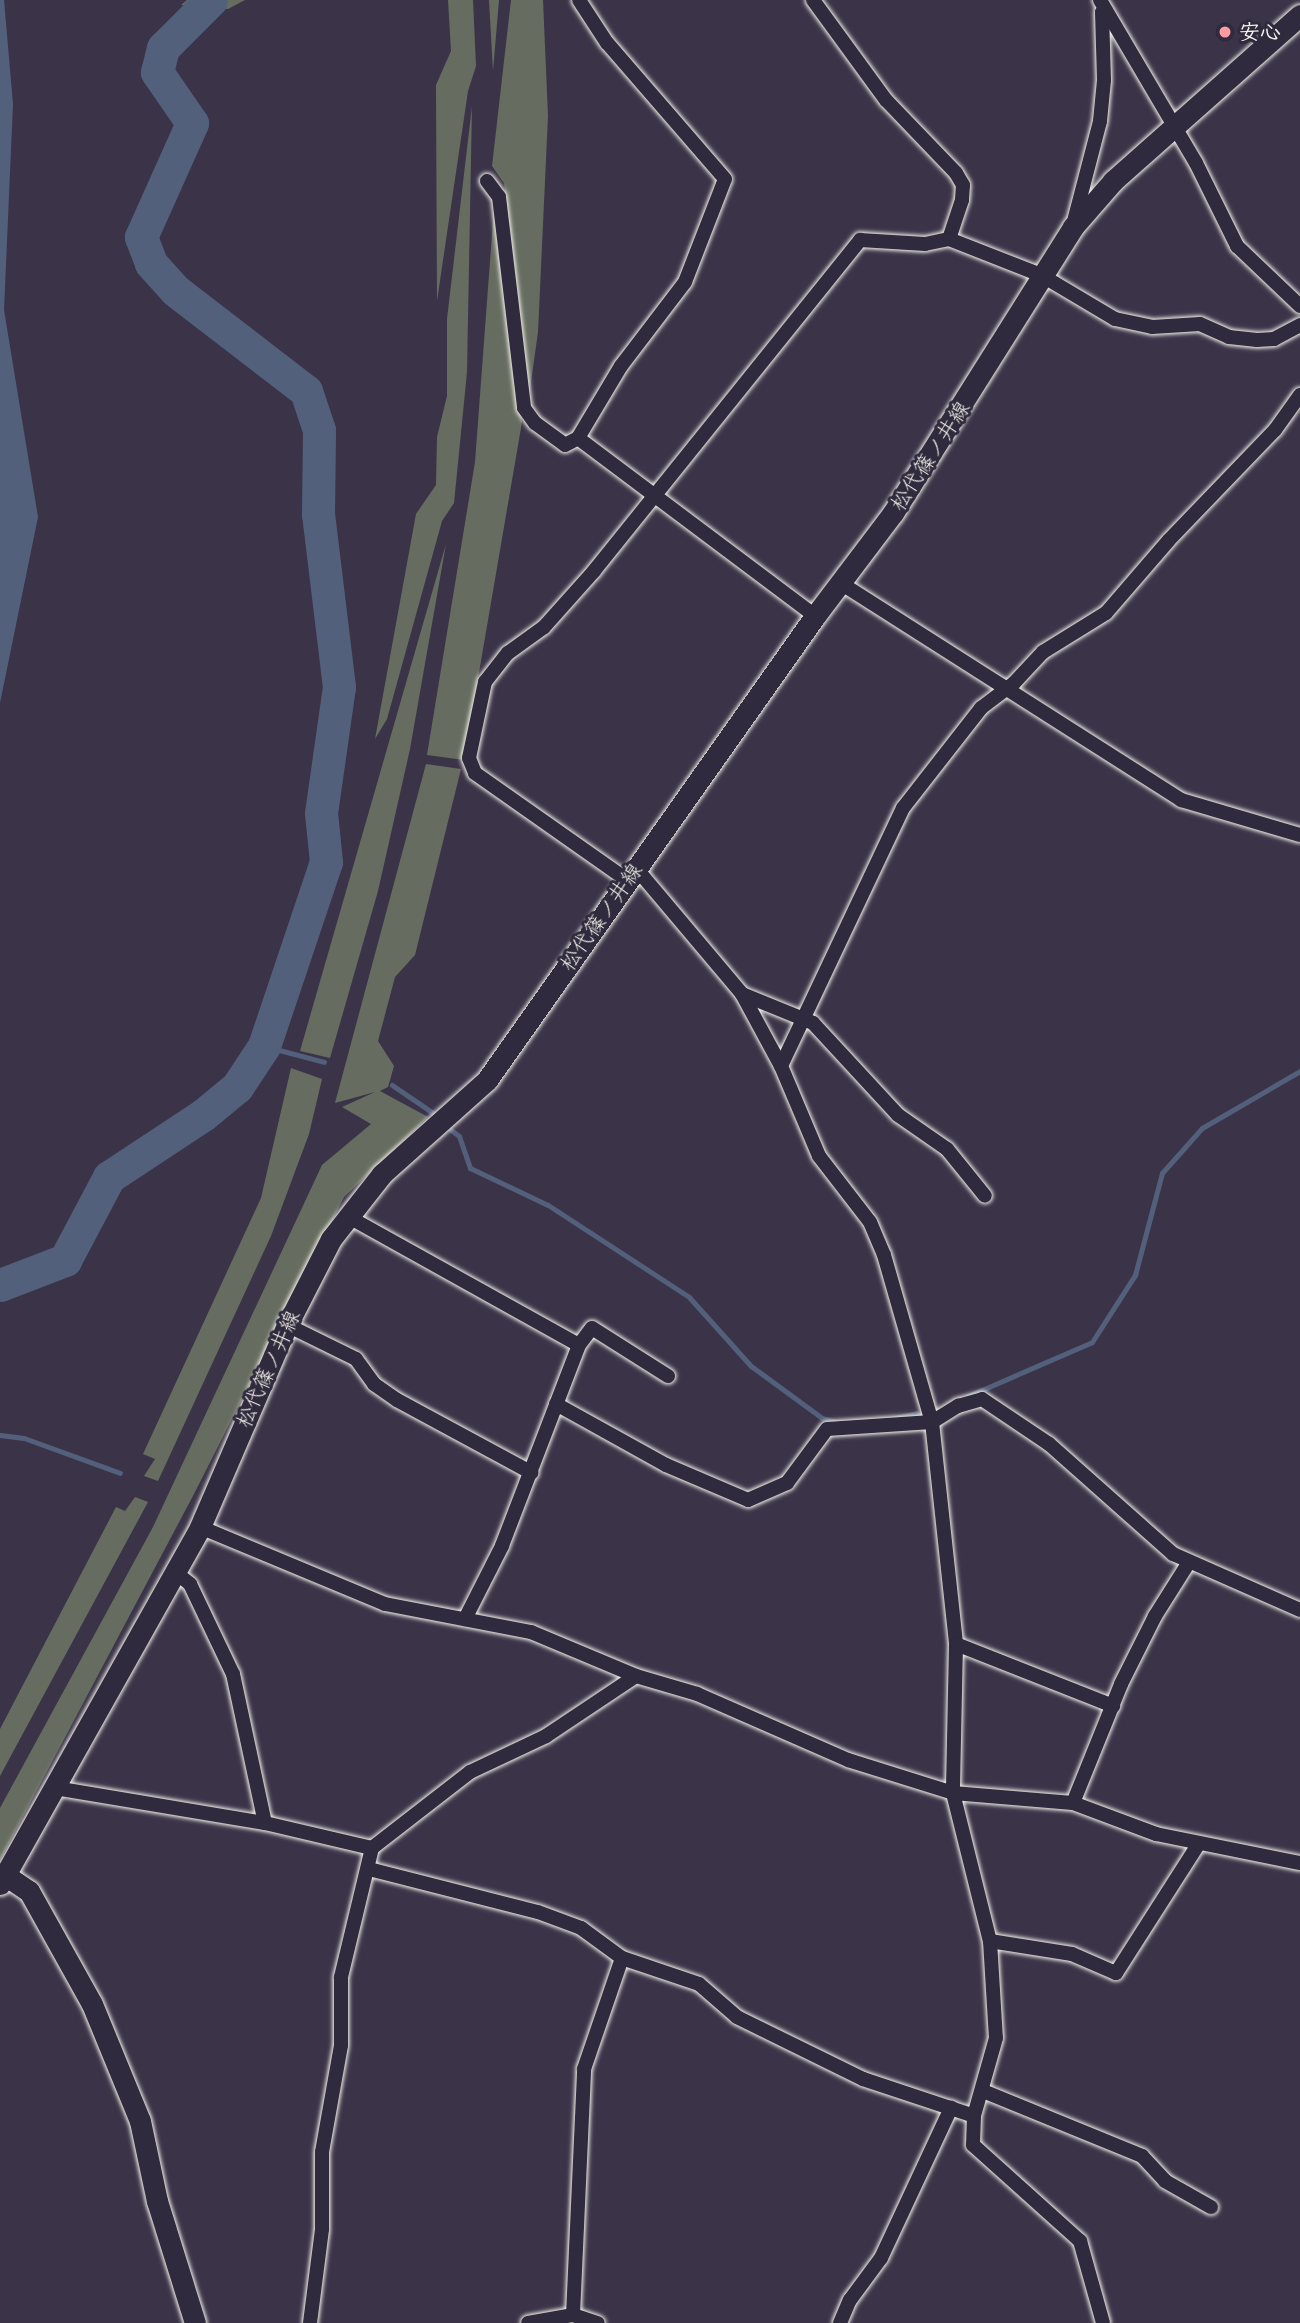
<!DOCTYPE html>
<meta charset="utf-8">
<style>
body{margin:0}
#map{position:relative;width:1300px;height:2323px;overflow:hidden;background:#3b3449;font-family:Sriracha,"Klee One",sans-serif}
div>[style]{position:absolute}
.green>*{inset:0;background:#666d60}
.water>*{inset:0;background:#53607c}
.stream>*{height:5px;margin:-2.5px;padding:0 2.5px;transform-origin:2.5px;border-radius:2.5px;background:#53607c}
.river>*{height:33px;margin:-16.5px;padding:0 16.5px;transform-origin:16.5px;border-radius:16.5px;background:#53607c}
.roads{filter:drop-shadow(0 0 2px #f4f1e8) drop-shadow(0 0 2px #f4f1e8)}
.street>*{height:14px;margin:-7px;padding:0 7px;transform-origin:7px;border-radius:7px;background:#2f2a3d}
.secondary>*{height:21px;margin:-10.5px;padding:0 10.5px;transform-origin:10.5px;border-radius:10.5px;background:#2f2a3d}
.dots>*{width:19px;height:19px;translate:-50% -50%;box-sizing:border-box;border:4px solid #2f2a3d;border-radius:50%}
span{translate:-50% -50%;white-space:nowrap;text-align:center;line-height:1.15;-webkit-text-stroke:6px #2f2a3d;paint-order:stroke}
.poi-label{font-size:21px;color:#f4f1e8;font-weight:700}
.left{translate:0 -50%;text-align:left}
.street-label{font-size:21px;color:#f4f1e8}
</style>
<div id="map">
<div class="green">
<div style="clip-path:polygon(187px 0,245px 0,228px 9px,181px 5px)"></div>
<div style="clip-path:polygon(448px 0,473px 0,476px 66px,468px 91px,437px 301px,436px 85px,451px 51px)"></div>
<div style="clip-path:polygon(489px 0,499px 0,493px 71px)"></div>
<div style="clip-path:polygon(511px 0,543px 0,548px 116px,538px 332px,529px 396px,504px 183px,492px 166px)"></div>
<div style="clip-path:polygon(472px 106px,467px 372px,454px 503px,442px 521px,387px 719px,375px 739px,416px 514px,436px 485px,437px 437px,447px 396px,447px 319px)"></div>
<div style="clip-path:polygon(494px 208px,522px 422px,464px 760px,427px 755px,475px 462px)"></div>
<div style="clip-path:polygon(446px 544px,410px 749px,378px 891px,330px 1058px,300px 1051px)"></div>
<div style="clip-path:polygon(426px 764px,461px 769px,415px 955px,395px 977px,378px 1041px,394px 1066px,388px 1087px,380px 1091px,428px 1117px,344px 1197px,194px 1494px,0 1860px,0 1808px,153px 1527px,322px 1165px,371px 1124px,342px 1107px,375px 1092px,335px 1103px)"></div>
<div style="clip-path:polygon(291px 1068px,322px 1079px,309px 1134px,271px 1236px,158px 1481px,144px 1476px,155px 1459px,143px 1454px,261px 1198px)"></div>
<div style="clip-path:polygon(135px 1497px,148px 1502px,0 1776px,0 1729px,116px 1507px,125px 1511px)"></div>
</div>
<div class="water">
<div style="clip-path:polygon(0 0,4px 0,13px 104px,4px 310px,38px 517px,0 703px)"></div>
</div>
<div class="stream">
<div style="left:264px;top:1046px;width:62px;rotate:14.9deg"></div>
<div style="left:392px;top:1085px;width:50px;rotate:34.3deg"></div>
<div style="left:451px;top:1130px;width:10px;rotate:37deg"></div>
<div style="left:459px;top:1136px;width:34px;rotate:71deg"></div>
<div style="left:470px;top:1168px;width:86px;rotate:25.4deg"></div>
<div style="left:548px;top:1205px;width:168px;rotate:33.1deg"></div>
<div style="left:689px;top:1297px;width:93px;rotate:48.1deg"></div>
<div style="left:751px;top:1366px;width:88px;rotate:36.2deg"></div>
<div style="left:822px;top:1418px;width:15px;rotate:16deg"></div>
<div style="left:968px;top:1396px;width:135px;rotate:-23.5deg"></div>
<div style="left:1092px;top:1342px;width:80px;rotate:-57.3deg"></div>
<div style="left:1135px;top:1275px;width:106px;rotate:-75.2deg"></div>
<div style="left:1162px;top:1173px;width:60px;rotate:-48.4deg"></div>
<div style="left:1202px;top:1128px;width:113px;rotate:-30.2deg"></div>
<div style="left:891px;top:1419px;width:26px;rotate:-13deg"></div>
<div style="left:0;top:1435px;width:24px;rotate:7deg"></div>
<div style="left:24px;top:1438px;width:102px;rotate:20deg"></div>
</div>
<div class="river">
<div style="left:0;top:1285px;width:70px;rotate:-21deg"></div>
<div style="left:65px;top:1260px;width:94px;rotate:-62.1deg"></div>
<div style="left:109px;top:1177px;width:113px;rotate:-33.4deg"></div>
<div style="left:203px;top:1115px;width:44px;rotate:-39.5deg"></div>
<div style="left:237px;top:1087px;width:49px;rotate:-56.6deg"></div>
<div style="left:264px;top:1046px;width:194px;rotate:-71.4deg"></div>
<div style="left:326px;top:862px;width:49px;rotate:-95.8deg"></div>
<div style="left:321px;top:813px;width:127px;rotate:-81.9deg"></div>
<div style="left:339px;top:687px;width:174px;rotate:-96.9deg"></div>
<div style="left:318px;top:514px;width:84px;rotate:-89.3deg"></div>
<div style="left:319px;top:430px;width:41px;rotate:-108.4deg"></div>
<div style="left:306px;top:391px;width:165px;rotate:-142.4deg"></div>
<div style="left:175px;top:290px;width:36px;rotate:-132deg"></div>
<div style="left:151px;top:263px;width:28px;rotate:-111deg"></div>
<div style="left:141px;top:237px;width:125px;rotate:-65.9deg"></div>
<div style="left:192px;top:123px;width:62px;rotate:-124.5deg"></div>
<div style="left:157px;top:72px;width:25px;rotate:-76deg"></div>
<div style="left:163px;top:48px;width:68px;rotate:-45deg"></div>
</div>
<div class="roads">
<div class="street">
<div style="left:813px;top:0;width:124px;rotate:53.9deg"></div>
<div style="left:886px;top:100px;width:101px;rotate:46.2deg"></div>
<div style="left:956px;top:173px;width:14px;rotate:60deg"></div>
<div style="left:963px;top:185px;width:15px;rotate:94deg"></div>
<div style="left:962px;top:200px;width:41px;rotate:108.4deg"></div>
<div style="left:1100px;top:0;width:189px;rotate:59.5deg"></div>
<div style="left:1196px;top:163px;width:93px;rotate:63.7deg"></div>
<div style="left:1237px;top:246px;width:87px;rotate:43.6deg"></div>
<div style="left:487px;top:181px;width:20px;rotate:53deg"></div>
<div style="left:499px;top:197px;width:212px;rotate:83.2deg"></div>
<div style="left:524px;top:408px;width:19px;rotate:54deg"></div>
<div style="left:535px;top:423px;width:37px;rotate:36deg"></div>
<div style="left:565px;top:445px;width:15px;rotate:-28deg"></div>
<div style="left:578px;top:438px;width:296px;rotate:36.9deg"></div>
<div style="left:1073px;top:225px;width:107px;rotate:-75.4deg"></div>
<div style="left:1100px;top:121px;width:41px;rotate:-84.4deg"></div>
<div style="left:1104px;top:80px;width:68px;rotate:-91.7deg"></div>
<div style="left:578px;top:438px;width:84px;rotate:-59.2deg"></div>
<div style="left:621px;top:366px;width:106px;rotate:-52.7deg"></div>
<div style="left:685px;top:282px;width:110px;rotate:-68.8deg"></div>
<div style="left:725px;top:179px;width:180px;rotate:-130.9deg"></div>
<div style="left:607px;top:43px;width:51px;rotate:-123.1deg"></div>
<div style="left:839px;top:582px;width:406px;rotate:32.5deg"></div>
<div style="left:1181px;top:800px;width:124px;rotate:16.4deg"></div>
<div style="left:636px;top:868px;width:165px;rotate:49.9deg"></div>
<div style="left:742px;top:994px;width:82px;rotate:61.6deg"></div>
<div style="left:781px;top:1066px;width:98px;rotate:67.1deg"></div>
<div style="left:819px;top:1156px;width:83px;rotate:52.3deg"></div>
<div style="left:870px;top:1222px;width:36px;rotate:67deg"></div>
<div style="left:884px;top:1255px;width:174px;rotate:74deg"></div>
<div style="left:932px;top:1422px;width:223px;rotate:83.8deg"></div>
<div style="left:956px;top:1644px;width:149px;rotate:91.2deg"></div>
<div style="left:953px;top:1793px;width:153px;rotate:76deg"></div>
<div style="left:990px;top:1941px;width:97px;rotate:86.5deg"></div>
<div style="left:996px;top:2038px;width:81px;rotate:105.8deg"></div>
<div style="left:974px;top:2116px;width:29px;rotate:92deg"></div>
<div style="left:973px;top:2145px;width:144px;rotate:41.9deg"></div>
<div style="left:1080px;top:2241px;width:85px;rotate:74.3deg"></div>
<div style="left:627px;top:880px;width:186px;rotate:-144.9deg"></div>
<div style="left:475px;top:773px;width:16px;rotate:-112deg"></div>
<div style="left:469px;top:758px;width:78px;rotate:-78.1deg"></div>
<div style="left:485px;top:682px;width:37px;rotate:-52deg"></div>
<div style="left:508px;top:653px;width:44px;rotate:-35.8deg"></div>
<div style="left:544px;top:627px;width:75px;rotate:-48.2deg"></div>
<div style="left:594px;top:571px;width:425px;rotate:-51.2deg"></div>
<div style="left:860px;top:240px;width:65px;rotate:3.5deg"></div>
<div style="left:925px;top:244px;width:25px;rotate:-12deg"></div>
<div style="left:949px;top:239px;width:99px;rotate:21.4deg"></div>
<div style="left:1041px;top:275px;width:86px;rotate:30.7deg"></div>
<div style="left:1115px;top:319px;width:38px;rotate:12deg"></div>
<div style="left:1152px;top:327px;width:48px;rotate:-3.6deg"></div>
<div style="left:1200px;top:324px;width:32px;rotate:24deg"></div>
<div style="left:1229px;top:337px;width:28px;rotate:6deg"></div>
<div style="left:1257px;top:340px;width:17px;rotate:-3deg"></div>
<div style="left:1274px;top:339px;width:30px;rotate:-28deg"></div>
<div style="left:742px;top:994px;width:77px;rotate:22.2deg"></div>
<div style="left:813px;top:1023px;width:125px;rotate:47.3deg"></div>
<div style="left:898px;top:1115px;width:60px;rotate:34.8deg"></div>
<div style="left:947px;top:1149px;width:60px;rotate:51deg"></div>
<div style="left:781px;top:1066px;width:285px;rotate:-64.7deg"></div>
<div style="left:903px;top:808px;width:127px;rotate:-52deg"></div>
<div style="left:981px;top:708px;width:41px;rotate:-37.1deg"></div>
<div style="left:1014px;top:683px;width:42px;rotate:-46.9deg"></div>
<div style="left:1043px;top:652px;width:74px;rotate:-31.8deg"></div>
<div style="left:1106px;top:613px;width:96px;rotate:-49.2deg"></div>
<div style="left:1169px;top:540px;width:153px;rotate:-46.1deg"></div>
<div style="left:1275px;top:430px;width:43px;rotate:-54.5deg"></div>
<div style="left:347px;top:1216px;width:265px;rotate:29.1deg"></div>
<div style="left:579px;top:1345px;width:215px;rotate:111deg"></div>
<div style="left:502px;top:1546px;width:82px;rotate:116.9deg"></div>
<div style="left:287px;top:1325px;width:77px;rotate:26.2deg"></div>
<div style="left:356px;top:1359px;width:31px;rotate:54deg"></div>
<div style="left:374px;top:1384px;width:28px;rotate:35deg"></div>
<div style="left:397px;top:1400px;width:153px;rotate:28.4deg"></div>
<div style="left:579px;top:1345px;width:21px;rotate:-53deg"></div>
<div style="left:592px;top:1328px;width:90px;rotate:32.3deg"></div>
<div style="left:556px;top:1404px;width:126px;rotate:29deg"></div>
<div style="left:666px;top:1465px;width:89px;rotate:23.1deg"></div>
<div style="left:748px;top:1500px;width:43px;rotate:-23.6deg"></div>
<div style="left:787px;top:1483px;width:67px;rotate:-53.5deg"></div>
<div style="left:827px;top:1429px;width:105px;rotate:-3.8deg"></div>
<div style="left:932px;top:1422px;width:31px;rotate:-32deg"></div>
<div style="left:958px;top:1406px;width:25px;rotate:-16deg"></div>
<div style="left:982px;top:1399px;width:81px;rotate:33.9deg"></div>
<div style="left:1049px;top:1444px;width:166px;rotate:41.6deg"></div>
<div style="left:1173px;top:1554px;width:139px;rotate:23.8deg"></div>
<div style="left:200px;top:1527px;width:200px;rotate:22.6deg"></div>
<div style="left:385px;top:1604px;width:149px;rotate:10.9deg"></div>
<div style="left:531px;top:1632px;width:114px;rotate:22.7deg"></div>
<div style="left:636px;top:1676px;width:64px;rotate:16.4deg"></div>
<div style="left:697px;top:1694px;width:165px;rotate:23.6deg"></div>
<div style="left:848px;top:1760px;width:110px;rotate:17.4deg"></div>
<div style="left:953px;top:1793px;width:120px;rotate:4.8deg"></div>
<div style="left:1073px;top:1803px;width:89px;rotate:20.5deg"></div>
<div style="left:1156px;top:1834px;width:147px;rotate:11.4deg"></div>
<div style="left:176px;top:1573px;width:18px;rotate:38deg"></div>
<div style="left:190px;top:1584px;width:100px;rotate:64.5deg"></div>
<div style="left:233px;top:1674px;width:152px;rotate:77.9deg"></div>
<div style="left:956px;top:1644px;width:169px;rotate:21.5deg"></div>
<div style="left:55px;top:1788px;width:213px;rotate:9.5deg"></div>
<div style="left:265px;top:1823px;width:110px;rotate:13.2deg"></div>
<div style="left:1073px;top:1803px;width:128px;rotate:-68deg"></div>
<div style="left:1121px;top:1684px;width:76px;rotate:-63.4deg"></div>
<div style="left:1155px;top:1616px;width:64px;rotate:-57.8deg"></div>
<div style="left:369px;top:1869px;width:174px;rotate:14.3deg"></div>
<div style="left:538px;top:1912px;width:46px;rotate:20.4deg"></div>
<div style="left:581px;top:1928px;width:51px;rotate:36.2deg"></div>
<div style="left:622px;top:1958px;width:81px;rotate:18.7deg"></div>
<div style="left:699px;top:1984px;width:50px;rotate:41deg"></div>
<div style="left:737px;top:2017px;width:140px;rotate:26.2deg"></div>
<div style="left:863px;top:2079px;width:117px;rotate:18.4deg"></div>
<div style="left:990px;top:1941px;width:83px;rotate:9deg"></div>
<div style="left:1072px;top:1954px;width:48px;rotate:23.4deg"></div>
<div style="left:1116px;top:1973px;width:154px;rotate:-57.4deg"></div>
<div style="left:983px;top:2091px;width:172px;rotate:22.2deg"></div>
<div style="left:1142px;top:2156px;width:34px;rotate:47deg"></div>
<div style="left:1165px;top:2181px;width:53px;rotate:29.5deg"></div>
<div style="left:573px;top:2315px;width:246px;rotate:-87.4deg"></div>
<div style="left:584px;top:2069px;width:117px;rotate:-71.1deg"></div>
<div style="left:310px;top:2323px;width:95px;rotate:-82.7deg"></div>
<div style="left:322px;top:2229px;width:77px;rotate:-90deg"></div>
<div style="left:322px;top:2152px;width:109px;rotate:-79.9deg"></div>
<div style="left:341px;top:2045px;width:68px;rotate:-90deg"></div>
<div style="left:341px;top:1977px;width:133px;rotate:-76.5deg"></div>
<div style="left:372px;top:1848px;width:124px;rotate:-37.8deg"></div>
<div style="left:470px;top:1772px;width:84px;rotate:-25.3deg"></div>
<div style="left:546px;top:1736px;width:108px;rotate:-33.7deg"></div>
<div style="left:528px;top:2323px;width:46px;rotate:-10.1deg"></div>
<div style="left:573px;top:2315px;width:26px;rotate:18deg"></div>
<div style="left:840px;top:2323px;width:25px;rotate:-67deg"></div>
<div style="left:850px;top:2300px;width:52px;rotate:-53.6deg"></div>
<div style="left:881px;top:2258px;width:166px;rotate:-65deg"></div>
</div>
<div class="secondary">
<div style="left:5px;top:1875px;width:29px;rotate:34deg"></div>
<div style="left:29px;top:1891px;width:129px;rotate:60.9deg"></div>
<div style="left:92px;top:2004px;width:126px;rotate:67.7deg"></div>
<div style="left:140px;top:2121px;width:82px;rotate:78deg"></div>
<div style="left:157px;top:2201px;width:128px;rotate:72.7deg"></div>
<div style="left:0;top:1884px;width:409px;rotate:-60.7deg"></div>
<div style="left:200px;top:1527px;width:220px;rotate:-66.7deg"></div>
<div style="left:287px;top:1325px;width:97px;rotate:-62.9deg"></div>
<div style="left:331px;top:1239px;width:83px;rotate:-51.9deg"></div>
<div style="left:382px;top:1174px;width:141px;rotate:-41.8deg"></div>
<div style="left:487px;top:1080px;width:568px;rotate:-54.74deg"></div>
<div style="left:815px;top:616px;width:129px;rotate:-52.9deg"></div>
<div style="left:893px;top:513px;width:338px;rotate:-57.8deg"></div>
<div style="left:1073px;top:227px;width:61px;rotate:-49deg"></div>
<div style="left:1113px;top:181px;width:250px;rotate:-41.6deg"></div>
</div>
</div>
<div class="dots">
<div style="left:1225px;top:32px;background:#ff9aa2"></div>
</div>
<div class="poi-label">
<span class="left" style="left:1239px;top:32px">安心</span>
</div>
<div class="street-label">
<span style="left:930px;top:456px;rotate:-57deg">松代篠ノ井線</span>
<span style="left:601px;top:917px;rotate:-55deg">松代篠ノ井線</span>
<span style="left:268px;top:1369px;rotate:-66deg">松代篠ノ井線</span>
</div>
</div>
